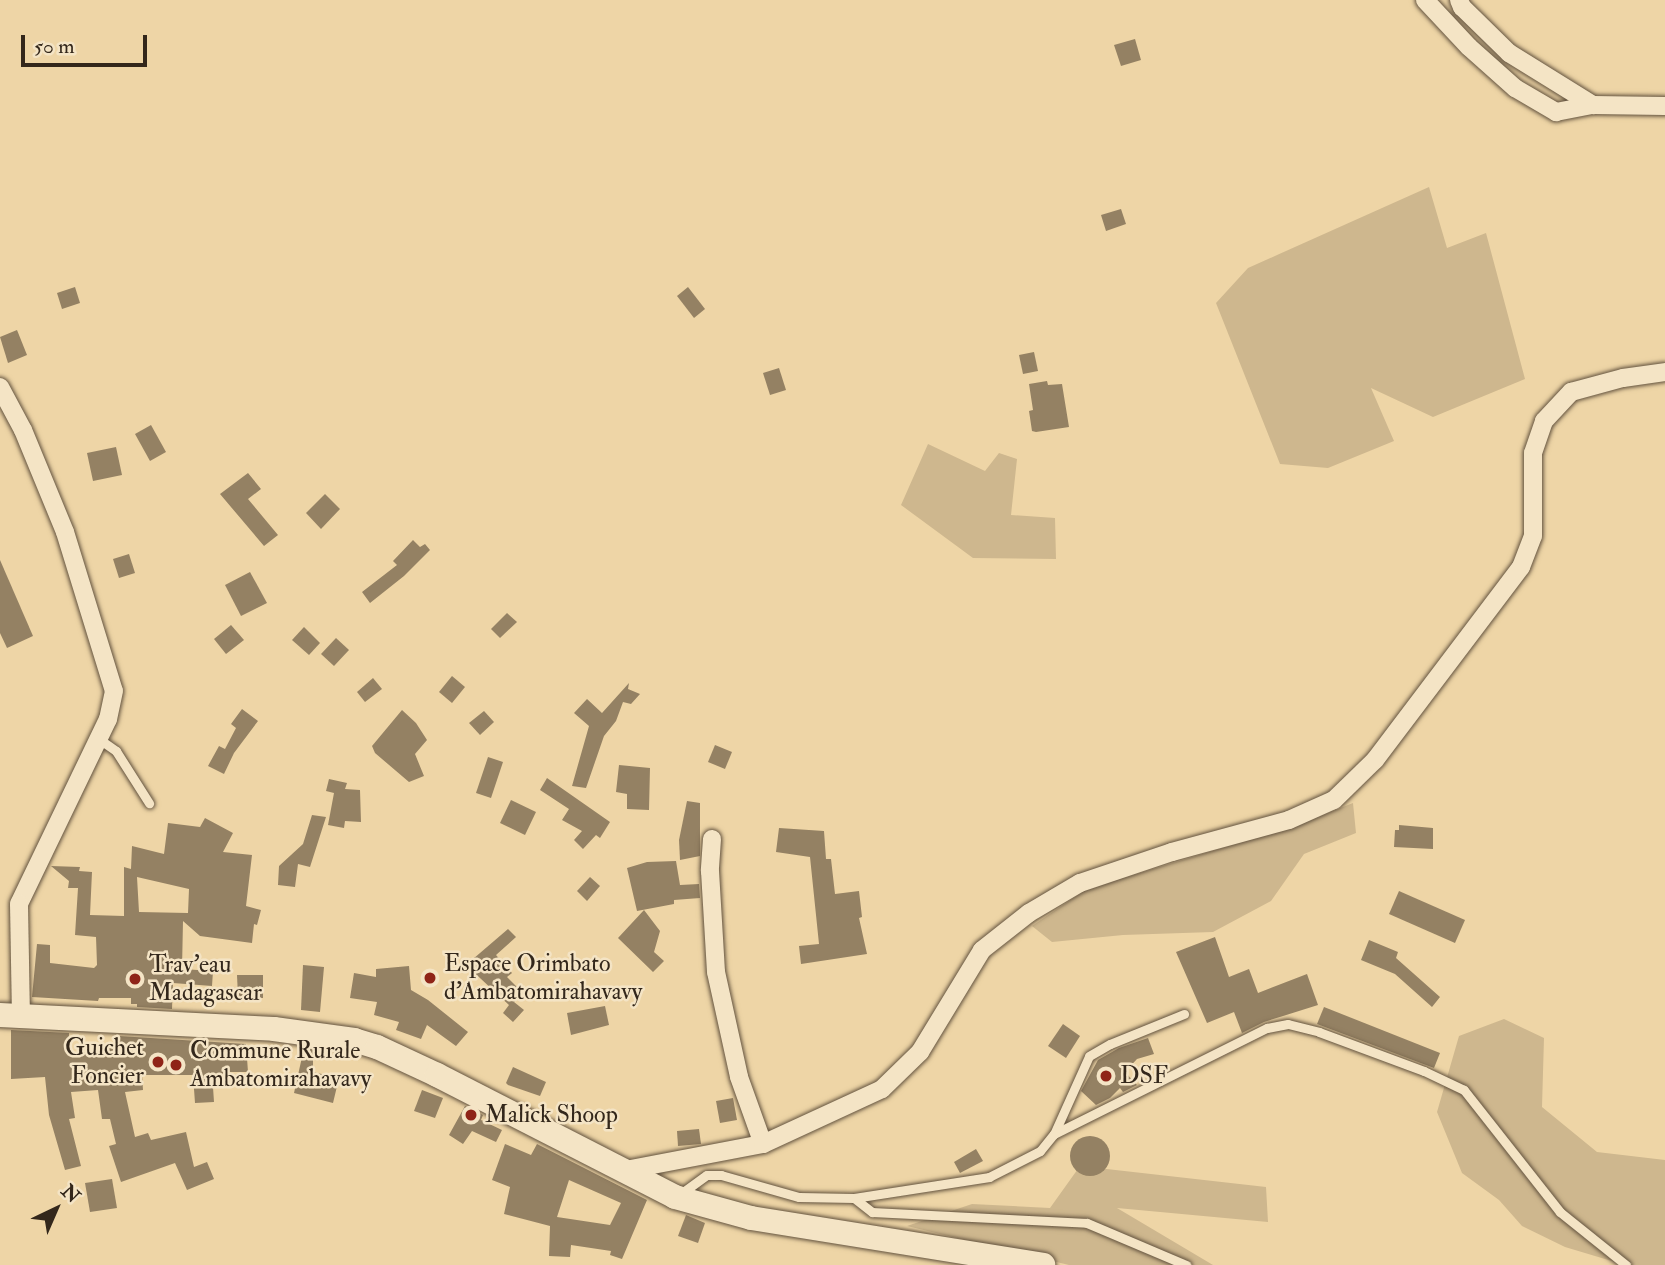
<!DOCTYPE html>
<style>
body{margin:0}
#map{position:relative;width:1665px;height:1265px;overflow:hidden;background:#eed5a6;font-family:"IM FELL Double Pica",serif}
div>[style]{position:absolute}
.green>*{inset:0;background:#ceb78e}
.building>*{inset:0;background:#948163}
.round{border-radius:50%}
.roads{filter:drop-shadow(0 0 2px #62523e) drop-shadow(0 0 2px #62523e)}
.service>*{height:9px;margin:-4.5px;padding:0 4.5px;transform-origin:4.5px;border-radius:4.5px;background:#f4e4c5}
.minor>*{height:18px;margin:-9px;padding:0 9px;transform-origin:9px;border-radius:9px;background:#f4e4c5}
.secondary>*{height:24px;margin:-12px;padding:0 12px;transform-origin:12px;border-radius:12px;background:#f4e4c5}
.dots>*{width:19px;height:19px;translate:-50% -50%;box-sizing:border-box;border:4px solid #f4e4c5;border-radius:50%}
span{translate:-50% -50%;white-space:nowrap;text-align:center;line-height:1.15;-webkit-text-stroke:5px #f4e4c5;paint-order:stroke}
.poi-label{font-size:24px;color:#33271b}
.left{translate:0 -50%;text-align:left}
.right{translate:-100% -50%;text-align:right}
.north{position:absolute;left:21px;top:1174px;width:70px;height:70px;-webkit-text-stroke:5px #f4e4c5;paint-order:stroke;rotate:44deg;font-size:19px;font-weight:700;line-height:28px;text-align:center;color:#33271b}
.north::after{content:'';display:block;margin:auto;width:24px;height:32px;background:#33271b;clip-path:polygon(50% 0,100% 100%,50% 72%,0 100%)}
.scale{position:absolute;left:21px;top:35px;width:126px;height:32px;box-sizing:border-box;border:4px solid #33271b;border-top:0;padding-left:9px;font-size:21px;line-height:24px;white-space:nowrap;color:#33271b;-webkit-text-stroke:5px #f4e4c5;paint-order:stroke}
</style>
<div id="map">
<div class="green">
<div style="clip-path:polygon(1429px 187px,1447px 248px,1486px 233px,1525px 379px,1433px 417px,1371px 388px,1394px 441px,1328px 468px,1280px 464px,1216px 303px,1248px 268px)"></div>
<div style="clip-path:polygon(928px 444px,985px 471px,999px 453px,1017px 459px,1011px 515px,1055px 518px,1056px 559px,973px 558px,901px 505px)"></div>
<div style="clip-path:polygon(1353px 803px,1356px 833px,1304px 854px,1271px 901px,1213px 932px,1123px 935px,1052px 942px,1032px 926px,1087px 889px,1295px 826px)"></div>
<div style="clip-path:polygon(1504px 1019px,1544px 1038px,1542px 1107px,1597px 1152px,1665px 1160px,1665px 1265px,1625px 1265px,1565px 1247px,1522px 1226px,1499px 1200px,1462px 1173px,1437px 1112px,1459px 1036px)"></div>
<div style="clip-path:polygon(1080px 1166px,1266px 1187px,1268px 1222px,1117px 1208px,1213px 1265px,1069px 1265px,907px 1226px,972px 1204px,1050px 1208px)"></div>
</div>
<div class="building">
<div style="clip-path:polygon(1135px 39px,1141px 60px,1121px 66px,1114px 45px)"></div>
<div style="clip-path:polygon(1121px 209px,1126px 224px,1106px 231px,1101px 215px)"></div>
<div style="clip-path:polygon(75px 287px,80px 303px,62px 309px,57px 293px)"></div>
<div style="clip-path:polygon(688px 287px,705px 309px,694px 318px,677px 296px)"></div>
<div style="clip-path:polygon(17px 330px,27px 355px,8px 363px,0 337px)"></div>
<div style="clip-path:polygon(1034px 352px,1038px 371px,1023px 374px,1019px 355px)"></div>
<div style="clip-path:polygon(779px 368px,786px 390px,770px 395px,763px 373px)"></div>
<div style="clip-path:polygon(1047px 381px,1048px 385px,1062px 384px,1069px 427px,1036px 432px,1032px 431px,1029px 411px,1033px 410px,1029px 384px)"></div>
<div style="clip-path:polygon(151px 425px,166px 452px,150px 461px,135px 434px)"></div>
<div style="clip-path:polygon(116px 447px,122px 475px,93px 481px,87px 453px)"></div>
<div style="clip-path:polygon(248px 473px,261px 489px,248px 499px,278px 535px,264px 546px,220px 494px)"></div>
<div style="clip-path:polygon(325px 494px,340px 509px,321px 529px,306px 513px)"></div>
<div style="clip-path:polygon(413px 540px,420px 547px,425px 544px,430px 550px,404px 576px,370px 603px,362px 592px,397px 565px,393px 561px)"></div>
<div style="clip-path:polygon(129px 554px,135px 573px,119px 578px,113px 559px)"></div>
<div style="clip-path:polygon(0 560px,33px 636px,7px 648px,0 633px)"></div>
<div style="clip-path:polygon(250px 572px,267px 603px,241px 616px,225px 585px)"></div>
<div style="clip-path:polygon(507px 613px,517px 622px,500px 638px,491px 629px)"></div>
<div style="clip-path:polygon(231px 625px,244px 640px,226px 654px,214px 639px)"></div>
<div style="clip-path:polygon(304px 627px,320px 643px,309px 655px,292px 640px)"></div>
<div style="clip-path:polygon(336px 638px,349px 650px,334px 666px,321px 654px)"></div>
<div style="clip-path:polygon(452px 676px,465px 687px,452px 703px,439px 692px)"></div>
<div style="clip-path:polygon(373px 678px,382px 689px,365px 702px,357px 692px)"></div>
<div style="clip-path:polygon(629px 683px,628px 689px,640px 694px,631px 704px,623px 702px,616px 721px,604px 736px,586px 788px,572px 786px,589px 726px,574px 713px,587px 699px,602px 713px)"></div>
<div style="clip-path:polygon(242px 709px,258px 721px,234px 753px,224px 774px,208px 766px,219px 746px,225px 749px,236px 728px,231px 724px)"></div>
<div style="clip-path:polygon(402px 710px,416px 723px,427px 740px,415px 754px,424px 776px,409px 782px,375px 753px,372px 746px)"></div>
<div style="clip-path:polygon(484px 711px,494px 722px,480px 735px,469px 723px)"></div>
<div style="clip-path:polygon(715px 745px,732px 752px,725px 769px,708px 762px)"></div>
<div style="clip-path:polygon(488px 757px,503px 762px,491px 798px,476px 793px)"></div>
<div style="clip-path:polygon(619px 765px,650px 768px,649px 810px,627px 809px,627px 794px,616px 792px)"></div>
<div style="clip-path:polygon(547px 778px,610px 822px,600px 838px,596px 835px,583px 849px,574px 840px,582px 831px,562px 820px,569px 809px,540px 790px)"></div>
<div style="clip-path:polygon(329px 779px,347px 783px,345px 789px,360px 790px,361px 822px,345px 821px,344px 828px,328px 825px,334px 793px,326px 791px)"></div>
<div style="clip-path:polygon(511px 800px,536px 812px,525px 835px,500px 823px)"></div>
<div style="clip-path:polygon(687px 801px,700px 803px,700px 856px,680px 860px,679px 840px)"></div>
<div style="clip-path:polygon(312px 815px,326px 817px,310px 867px,298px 864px,295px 887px,278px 885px,279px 866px,303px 844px)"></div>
<div style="clip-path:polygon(evenodd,205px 818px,233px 833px,223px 852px,252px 855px,246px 906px,261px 910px,257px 925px,254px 924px,252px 943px,200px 936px,183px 921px,182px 969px,213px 971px,212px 986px,173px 983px,172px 1009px,137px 1007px,137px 1004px,131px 1004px,131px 998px,99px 998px,98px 1001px,32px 997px,37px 944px,50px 945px,50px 963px,94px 968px,97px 965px,96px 937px,75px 935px,78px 888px,68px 888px,69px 881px,51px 866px,80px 867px,79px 871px,92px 872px,90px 915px,124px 916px,124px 867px,131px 869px,132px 846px,164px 854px,168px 823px,200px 827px,205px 818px,137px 877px,189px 889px,188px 913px,139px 912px,137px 877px)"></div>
<div style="clip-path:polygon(1399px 825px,1433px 828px,1433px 849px,1394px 847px,1395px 830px,1399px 830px)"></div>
<div style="clip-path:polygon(779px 828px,824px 831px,826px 859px,831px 859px,835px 894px,859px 891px,862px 917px,859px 918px,867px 954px,801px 964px,799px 946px,819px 944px,810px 857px,776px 852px)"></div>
<div style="clip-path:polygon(676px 861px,680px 885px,699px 884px,700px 898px,674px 900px,674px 904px,637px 911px,627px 868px,647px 862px)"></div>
<div style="clip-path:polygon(590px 877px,600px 886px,587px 901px,577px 891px)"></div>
<div style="clip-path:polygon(1399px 891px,1465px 920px,1455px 943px,1389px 914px)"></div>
<div style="clip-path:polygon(644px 910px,660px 931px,654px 952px,664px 961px,653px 972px,618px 938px)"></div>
<div style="clip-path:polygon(508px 929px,516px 937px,496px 955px,512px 973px,507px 977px,523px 993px,514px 1002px,524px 1010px,513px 1022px,503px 1013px,509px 1005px,466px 965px)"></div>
<div style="clip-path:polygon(1215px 937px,1229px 977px,1249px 969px,1258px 993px,1307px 974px,1318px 1005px,1264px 1022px,1242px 1033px,1234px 1012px,1207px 1023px,1176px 952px)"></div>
<div style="clip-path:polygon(1369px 940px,1398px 952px,1396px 958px,1440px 997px,1432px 1007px,1395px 974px,1361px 960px)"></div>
<div style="clip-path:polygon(303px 965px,324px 967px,320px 1012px,301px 1010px)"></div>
<div style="clip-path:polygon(409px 966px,411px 990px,428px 1000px,468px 1032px,456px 1046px,427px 1025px,421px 1039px,396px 1030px,399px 1022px,374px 1015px,377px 1002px,350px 998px,354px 973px,376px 977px,376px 969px)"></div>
<div style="clip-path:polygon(237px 975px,263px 975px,263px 998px,238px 997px)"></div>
<div style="clip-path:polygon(605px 1006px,609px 1025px,571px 1035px,567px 1013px)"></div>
<div style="clip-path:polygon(1324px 1007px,1440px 1053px,1434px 1068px,1317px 1024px)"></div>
<div style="clip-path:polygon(1063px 1024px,1080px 1036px,1066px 1058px,1048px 1046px)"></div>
<div style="clip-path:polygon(11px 1030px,69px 1033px,69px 1053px,101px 1051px,101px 1044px,118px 1044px,119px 1036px,246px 1044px,248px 1072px,228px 1072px,230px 1086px,213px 1087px,214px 1102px,195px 1103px,193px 1075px,142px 1075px,143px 1090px,125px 1092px,135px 1137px,148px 1133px,151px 1140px,186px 1132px,194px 1167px,207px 1162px,214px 1179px,187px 1190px,175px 1163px,121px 1182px,109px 1146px,116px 1144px,110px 1119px,102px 1119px,98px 1090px,71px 1092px,75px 1118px,69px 1119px,81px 1166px,65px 1170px,49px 1115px,45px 1077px,11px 1079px)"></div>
<div style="clip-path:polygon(1148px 1038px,1154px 1054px,1137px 1059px,1125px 1072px,1137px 1085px,1123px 1092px,1120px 1088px,1110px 1098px,1096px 1105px,1081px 1091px,1098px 1060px,1119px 1048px)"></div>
<div style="clip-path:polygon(304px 1048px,313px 1049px,313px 1072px,339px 1078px,333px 1103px,294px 1093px)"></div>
<div style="clip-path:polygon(513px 1067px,546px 1082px,540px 1096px,508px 1085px,506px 1083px)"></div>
<div style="clip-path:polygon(422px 1090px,443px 1098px,435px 1118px,414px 1111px)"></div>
<div style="clip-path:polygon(733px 1098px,737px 1120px,720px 1123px,716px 1101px)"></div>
<div style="clip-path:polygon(465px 1106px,483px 1115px,481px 1120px,502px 1130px,496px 1142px,472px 1131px,463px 1144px,449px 1135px)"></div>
<div style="clip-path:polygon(699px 1129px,701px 1144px,678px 1146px,677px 1131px)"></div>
<div class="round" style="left:1070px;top:1136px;width:40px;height:40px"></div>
<div style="clip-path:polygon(evenodd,505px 1144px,531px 1155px,537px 1144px,647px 1200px,622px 1259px,610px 1255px,611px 1251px,571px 1245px,570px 1257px,549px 1256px,550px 1226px,504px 1214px,510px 1187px,492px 1180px,505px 1144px,569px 1180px,621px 1203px,610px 1225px,557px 1217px,569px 1180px)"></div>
<div style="clip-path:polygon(976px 1149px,983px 1161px,960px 1173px,954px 1162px)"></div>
<div style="clip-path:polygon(112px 1179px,117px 1208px,90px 1212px,85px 1183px)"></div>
<div style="clip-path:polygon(686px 1215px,705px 1223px,698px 1243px,678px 1236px)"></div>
</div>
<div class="roads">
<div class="service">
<div style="left:99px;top:739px;width:21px;rotate:35deg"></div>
<div style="left:116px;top:751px;width:62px;rotate:57.6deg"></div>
<div style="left:1054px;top:1134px;width:238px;rotate:-26.5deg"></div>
<div style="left:1267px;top:1028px;width:21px;rotate:-11deg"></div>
<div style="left:1288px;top:1024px;width:32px;rotate:14deg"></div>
<div style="left:1319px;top:1032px;width:112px;rotate:20.4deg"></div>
<div style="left:1424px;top:1071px;width:44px;rotate:25.4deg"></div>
<div style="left:1464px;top:1090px;width:155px;rotate:51.8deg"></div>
<div style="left:1560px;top:1212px;width:85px;rotate:38.8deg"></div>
<div style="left:679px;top:1195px;width:34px;rotate:-36deg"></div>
<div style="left:707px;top:1175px;width:14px"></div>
<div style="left:721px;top:1175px;width:81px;rotate:15.8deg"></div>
<div style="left:799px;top:1197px;width:55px;rotate:1deg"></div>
<div style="left:854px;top:1198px;width:137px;rotate:-8.8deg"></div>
<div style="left:989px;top:1177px;width:57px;rotate:-27deg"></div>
<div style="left:1040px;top:1151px;width:22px;rotate:-51deg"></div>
<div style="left:1054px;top:1134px;width:85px;rotate:-65.8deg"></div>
<div style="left:1089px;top:1056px;width:24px;rotate:-30deg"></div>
<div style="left:1110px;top:1044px;width:80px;rotate:-22.1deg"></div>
<div style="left:854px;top:1198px;width:23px;rotate:38deg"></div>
<div style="left:872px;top:1212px;width:215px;rotate:2.9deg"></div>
<div style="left:1087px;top:1223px;width:108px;rotate:23deg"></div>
</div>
<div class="minor">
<div style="left:1425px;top:0;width:64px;rotate:46.9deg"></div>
<div style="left:1469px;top:47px;width:62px;rotate:41.7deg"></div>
<div style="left:1515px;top:88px;width:48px;rotate:30.3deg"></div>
<div style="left:1556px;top:112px;width:38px;rotate:-11deg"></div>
<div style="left:1593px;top:105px;width:72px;rotate:0.8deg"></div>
<div style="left:1459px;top:0;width:8px;rotate:67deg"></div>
<div style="left:1462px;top:7px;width:66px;rotate:44.4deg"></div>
<div style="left:1509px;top:53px;width:99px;rotate:31.8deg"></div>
<div style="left:0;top:387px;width:49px;rotate:61.9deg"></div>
<div style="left:23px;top:430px;width:110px;rotate:67.6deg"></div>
<div style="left:65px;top:532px;width:166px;rotate:72.9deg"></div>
<div style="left:114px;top:691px;width:29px;rotate:102deg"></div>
<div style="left:108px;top:719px;width:205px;rotate:115.7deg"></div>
<div style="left:19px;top:904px;width:111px;rotate:89deg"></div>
<div style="left:712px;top:839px;width:32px;rotate:94deg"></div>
<div style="left:710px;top:871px;width:101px;rotate:86.6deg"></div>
<div style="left:716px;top:972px;width:107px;rotate:77.6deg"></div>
<div style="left:739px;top:1077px;width:71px;rotate:70.3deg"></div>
<div style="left:621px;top:1171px;width:145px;rotate:-10.8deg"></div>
<div style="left:763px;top:1144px;width:131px;rotate:-24.8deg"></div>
<div style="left:882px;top:1089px;width:53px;rotate:-44.2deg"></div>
<div style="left:920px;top:1052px;width:119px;rotate:-58.7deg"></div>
<div style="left:982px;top:950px;width:60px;rotate:-38.2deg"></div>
<div style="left:1029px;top:913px;width:59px;rotate:-30.5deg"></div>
<div style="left:1080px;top:883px;width:97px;rotate:-18.6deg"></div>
<div style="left:1172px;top:852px;width:121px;rotate:-15.3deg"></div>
<div style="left:1289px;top:820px;width:49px;rotate:-24deg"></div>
<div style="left:1334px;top:800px;width:57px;rotate:-44.3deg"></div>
<div style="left:1375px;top:760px;width:242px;rotate:-52.9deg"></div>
<div style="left:1521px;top:567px;width:33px;rotate:-69deg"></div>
<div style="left:1533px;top:536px;width:83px;rotate:-90deg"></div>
<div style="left:1533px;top:453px;width:34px;rotate:-71deg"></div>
<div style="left:1544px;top:421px;width:40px;rotate:-47deg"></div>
<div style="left:1571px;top:392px;width:54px;rotate:-15.1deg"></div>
<div style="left:1623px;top:378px;width:42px;rotate:-8.1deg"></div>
</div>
<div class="secondary">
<div style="left:0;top:1015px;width:274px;rotate:2.9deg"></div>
<div style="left:274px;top:1029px;width:81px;rotate:7.8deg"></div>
<div style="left:354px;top:1040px;width:24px;rotate:17deg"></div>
<div style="left:377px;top:1047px;width:66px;rotate:25deg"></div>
<div style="left:437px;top:1075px;width:267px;rotate:27.1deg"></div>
<div style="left:675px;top:1197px;width:79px;rotate:15.4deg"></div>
<div style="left:751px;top:1218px;width:296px;rotate:9.1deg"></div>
</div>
</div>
<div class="dots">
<div style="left:430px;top:978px;background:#8f2418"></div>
<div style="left:135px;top:979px;background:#8f2418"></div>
<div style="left:158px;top:1062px;background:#8f2418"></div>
<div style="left:176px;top:1065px;background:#8f2418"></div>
<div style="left:1106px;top:1076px;background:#8f2418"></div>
<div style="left:471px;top:1115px;background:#8f2418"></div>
</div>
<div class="poi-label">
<span class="left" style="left:444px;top:978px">Espace Orimbato<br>d'Ambatomirahavavy</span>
<span class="left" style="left:149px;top:979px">Trav'eau<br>Madagascar</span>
<span class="right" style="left:144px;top:1062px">Guichet<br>Foncier</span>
<span class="left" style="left:190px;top:1065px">Commune Rurale<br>Ambatomirahavavy</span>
<span class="left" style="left:1120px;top:1076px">DSF</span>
<span class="left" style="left:485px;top:1115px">Malick Shoop</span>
</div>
<div class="north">N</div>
<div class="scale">50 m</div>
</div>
